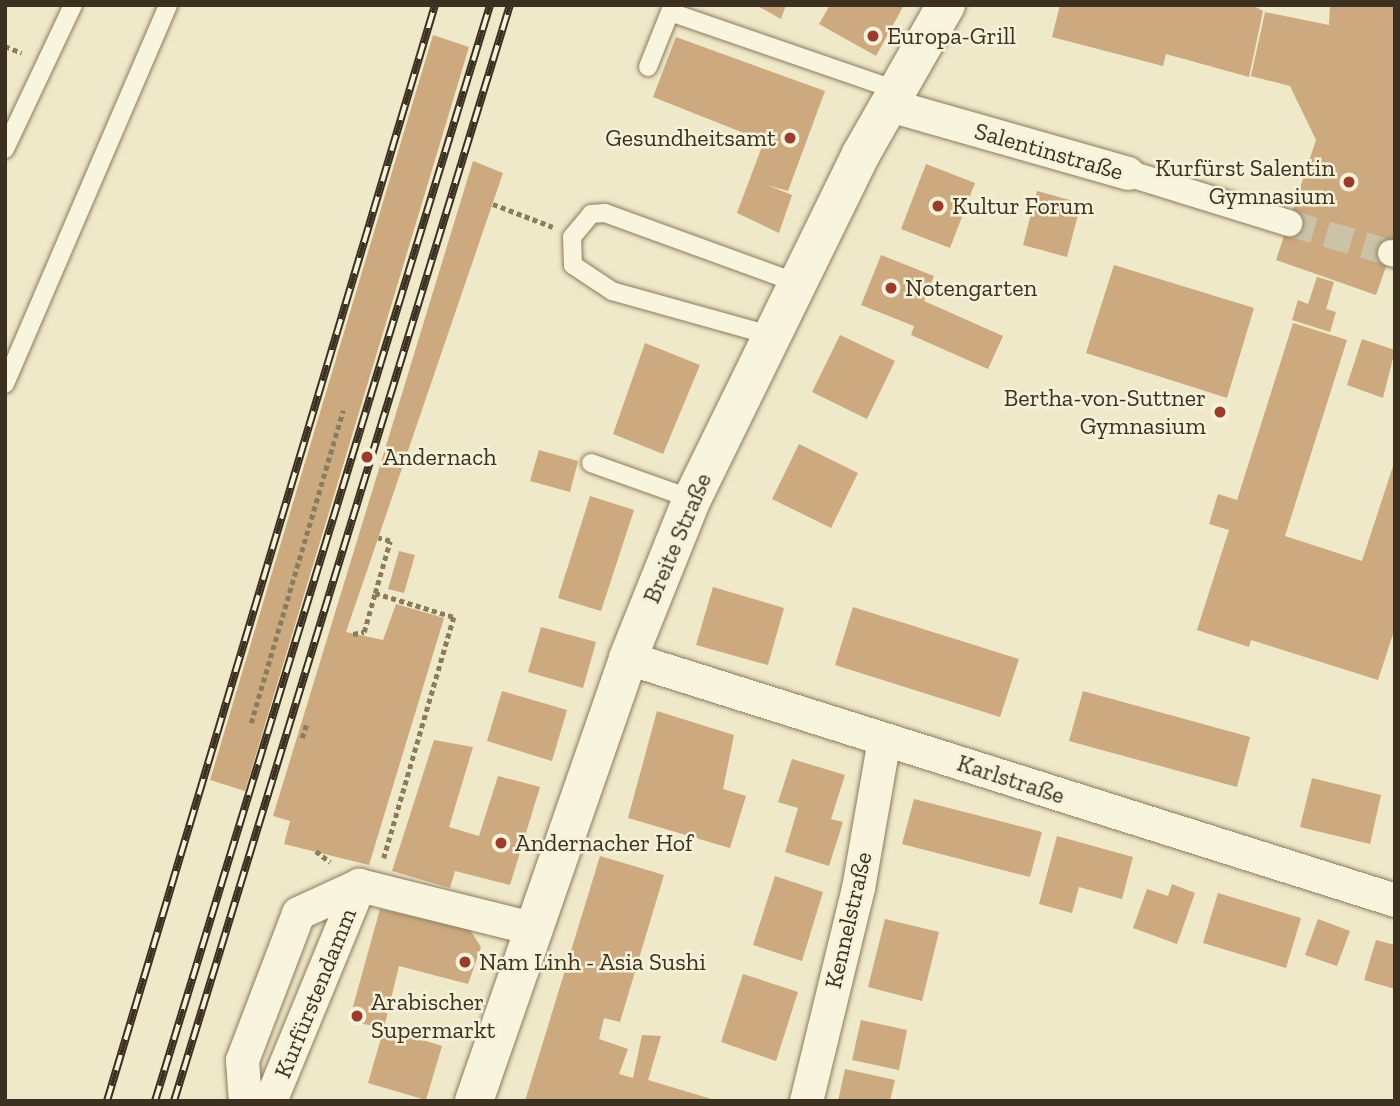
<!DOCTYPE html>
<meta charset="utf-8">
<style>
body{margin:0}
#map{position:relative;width:1400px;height:1106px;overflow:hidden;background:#efe8c9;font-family:"Zilla Slab",serif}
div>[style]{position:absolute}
.building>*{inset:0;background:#cca97f}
.pedestrian-tunnel>*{height:26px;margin-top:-13px;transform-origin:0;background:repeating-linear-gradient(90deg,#cbc3a7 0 26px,transparent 0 39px)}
.path>*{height:4.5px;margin-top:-2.25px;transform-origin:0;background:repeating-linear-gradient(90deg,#8b7c5d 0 5px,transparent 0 8.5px)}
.roads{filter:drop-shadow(0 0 2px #8b7c5d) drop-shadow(0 0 2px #8b7c5d)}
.service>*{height:18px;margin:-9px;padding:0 9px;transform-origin:9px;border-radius:9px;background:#f9f4dd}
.pedestrian>*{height:26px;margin:-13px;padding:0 13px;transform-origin:13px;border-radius:13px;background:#f9f4dd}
.minor>*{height:33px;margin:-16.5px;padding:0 16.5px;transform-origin:16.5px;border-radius:16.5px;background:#f9f4dd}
.tertiary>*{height:38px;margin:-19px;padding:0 19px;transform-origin:19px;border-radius:19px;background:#f9f4dd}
.rail>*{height:8px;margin-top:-4px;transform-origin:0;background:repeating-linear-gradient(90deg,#f6f1d9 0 16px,#3c3121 0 32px);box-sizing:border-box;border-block:2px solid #3c3121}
.dots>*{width:19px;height:19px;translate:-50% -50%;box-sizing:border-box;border:4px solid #f6f1d9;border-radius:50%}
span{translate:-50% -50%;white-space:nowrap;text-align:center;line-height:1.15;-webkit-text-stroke:5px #f6f1d9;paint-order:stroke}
.poi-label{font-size:24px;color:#3c3121}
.left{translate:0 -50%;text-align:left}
.right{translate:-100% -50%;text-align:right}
.street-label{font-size:24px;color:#3c3121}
.frame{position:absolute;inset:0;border:7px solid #3c3121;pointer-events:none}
</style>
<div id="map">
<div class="building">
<div style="clip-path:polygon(756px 5px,786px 5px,781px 19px)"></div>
<div style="clip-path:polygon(830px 5px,904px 5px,876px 56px,819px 24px)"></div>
<div style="clip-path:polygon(1060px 5px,1252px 5px,1263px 11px,1249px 77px,1166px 54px,1163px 66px,1052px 37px)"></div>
<div style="clip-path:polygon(1330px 5px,1395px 6px,1395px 241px,1376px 295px,1276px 260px,1316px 140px,1290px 86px,1251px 76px,1265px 12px,1329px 25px)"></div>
<div style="clip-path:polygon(433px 35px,469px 47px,245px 791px,210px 780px)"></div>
<div style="clip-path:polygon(676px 37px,825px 91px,788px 191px,767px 185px,792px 195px,779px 233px,737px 213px,764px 141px,653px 97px)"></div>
<div style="clip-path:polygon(473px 161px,503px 173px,346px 632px,383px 640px,396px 604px,444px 618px,369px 865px,284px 844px,290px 821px,273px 816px)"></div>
<div style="clip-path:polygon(926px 164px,975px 183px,950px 248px,901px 229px)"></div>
<div style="clip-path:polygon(1037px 191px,1081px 203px,1067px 257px,1023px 245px)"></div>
<div style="clip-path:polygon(881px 255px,934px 276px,924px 301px,1003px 336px,988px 369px,911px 335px,914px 326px,861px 305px)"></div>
<div style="clip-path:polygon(1114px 265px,1254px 308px,1227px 398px,1086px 353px)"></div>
<div style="clip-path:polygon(1317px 277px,1334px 282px,1326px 309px,1336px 312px,1330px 332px,1292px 320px,1298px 300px,1308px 304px)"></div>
<div style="clip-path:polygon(1293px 323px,1347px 340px,1285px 536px,1362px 561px,1395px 460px,1395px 628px,1378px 680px,1251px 640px,1249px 647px,1197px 630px,1229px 530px,1209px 524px,1218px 494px,1237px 500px)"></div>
<div style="clip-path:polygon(840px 335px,895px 361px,867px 419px,812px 392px)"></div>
<div style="clip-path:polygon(1362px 339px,1395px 350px,1383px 398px,1347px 385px)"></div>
<div style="clip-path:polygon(645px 343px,700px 365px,663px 454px,613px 434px)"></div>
<div style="clip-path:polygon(799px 444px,858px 473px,831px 528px,772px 499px)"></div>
<div style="clip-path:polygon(539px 450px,578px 461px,570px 492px,530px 481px)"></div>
<div style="clip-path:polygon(590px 496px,634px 510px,601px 611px,558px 598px)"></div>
<div style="clip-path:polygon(399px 551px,415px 555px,404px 593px,388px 589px)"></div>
<div style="clip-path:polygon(713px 587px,784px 608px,768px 665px,696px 645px)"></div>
<div style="clip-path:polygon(853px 607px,1019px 659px,1000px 717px,835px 665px)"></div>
<div style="clip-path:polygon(541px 627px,596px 642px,583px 688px,528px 672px)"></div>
<div style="clip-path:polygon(502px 691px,567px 710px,552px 761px,487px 741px)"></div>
<div style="clip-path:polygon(1083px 691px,1250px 737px,1237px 787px,1069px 741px)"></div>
<div style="clip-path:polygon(657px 711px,734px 735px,723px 789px,746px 796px,730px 848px,628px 818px)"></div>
<div style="clip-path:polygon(434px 740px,473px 747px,449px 827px,479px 836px,498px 776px,540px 787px,510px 885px,455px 871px,450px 888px,392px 871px)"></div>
<div style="clip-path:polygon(792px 759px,845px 775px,831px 819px,843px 822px,829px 866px,785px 852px,798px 808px,778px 802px)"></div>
<div style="clip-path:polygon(1312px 778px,1381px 795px,1370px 844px,1300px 827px)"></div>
<div style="clip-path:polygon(914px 799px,1042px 832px,1030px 877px,902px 844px)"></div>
<div style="clip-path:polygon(1057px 836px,1133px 857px,1122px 899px,1079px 887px,1072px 913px,1039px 904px)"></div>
<div style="clip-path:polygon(600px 856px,664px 875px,620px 1022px,604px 1018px,599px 1039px,628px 1049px,619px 1074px,633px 1078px,642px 1035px,661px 1036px,648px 1080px,718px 1101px,525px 1101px)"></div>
<div style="clip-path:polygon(775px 876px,823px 892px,802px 961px,753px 945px)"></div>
<div style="clip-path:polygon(1172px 884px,1195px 893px,1177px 944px,1133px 928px,1147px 889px,1168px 896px)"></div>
<div style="clip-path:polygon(1218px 893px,1301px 918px,1286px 968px,1203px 943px)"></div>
<div style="clip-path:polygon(380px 909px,470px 930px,481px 947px,468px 984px,399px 966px,384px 1028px,349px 1021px)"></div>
<div style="clip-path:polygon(885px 919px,939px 932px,922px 1001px,868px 987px)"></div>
<div style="clip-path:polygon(1318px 919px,1350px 931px,1337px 966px,1305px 955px)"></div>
<div style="clip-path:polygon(1376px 940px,1395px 945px,1395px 989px,1364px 980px)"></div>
<div style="clip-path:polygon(743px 974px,798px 992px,776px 1061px,721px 1042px)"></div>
<div style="clip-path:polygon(861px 1020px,907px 1030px,899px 1070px,852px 1060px)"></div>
<div style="clip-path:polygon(384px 1028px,442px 1046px,426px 1100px,368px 1083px)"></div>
<div style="clip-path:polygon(845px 1069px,895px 1080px,890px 1101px,838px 1101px)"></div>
</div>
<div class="pedestrian-tunnel">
<div style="left:1289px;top:223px;width:106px;rotate:16.4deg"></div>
</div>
<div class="path">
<div style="left:5px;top:46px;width:18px;rotate:22deg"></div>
<div style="left:493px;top:204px;width:64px;rotate:21deg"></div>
<div style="left:375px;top:593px;width:54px;rotate:-73.9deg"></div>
<div style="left:390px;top:541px;width:12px;rotate:-166deg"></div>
<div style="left:353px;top:634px;width:11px;rotate:-10deg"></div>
<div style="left:364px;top:632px;width:41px;rotate:-74.2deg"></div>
<div style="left:375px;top:593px;width:83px;rotate:16.9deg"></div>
<div style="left:454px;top:617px;width:251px;rotate:106.2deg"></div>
<div style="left:251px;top:723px;width:326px;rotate:-73.6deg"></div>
<div style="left:302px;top:738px;width:16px;rotate:-72deg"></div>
<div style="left:316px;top:851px;width:18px;rotate:38deg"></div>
</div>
<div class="roads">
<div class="service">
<div style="left:648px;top:67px;width:59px;rotate:-68.2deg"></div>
<div style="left:670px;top:12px;width:240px;rotate:19deg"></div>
<div style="left:5px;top:149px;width:159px;rotate:-64.7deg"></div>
<div style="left:773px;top:336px;width:167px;rotate:-164.4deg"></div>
<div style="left:612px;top:291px;width:47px;rotate:-146.3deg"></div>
<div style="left:573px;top:265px;width:28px;rotate:-92deg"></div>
<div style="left:572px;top:237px;width:30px;rotate:-50deg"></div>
<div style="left:591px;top:214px;width:14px;rotate:-4deg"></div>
<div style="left:605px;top:213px;width:204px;rotate:20deg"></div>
<div style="left:5px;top:384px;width:413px;rotate:-66.7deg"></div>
<div style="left:591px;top:463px;width:107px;rotate:19.6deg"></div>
</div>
<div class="pedestrian">
<div style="left:1127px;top:173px;width:170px;rotate:17.2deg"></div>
<div style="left:1391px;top:253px;width:4px;rotate:14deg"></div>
</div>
<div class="minor">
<div style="left:889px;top:105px;width:248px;rotate:15.9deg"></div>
<div style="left:628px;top:658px;width:804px;rotate:17.51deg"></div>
<div style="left:245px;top:1101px;width:41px;rotate:-94.2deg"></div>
<div style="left:242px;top:1060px;width:157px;rotate:-69.1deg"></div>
<div style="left:298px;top:913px;width:67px;rotate:-24.7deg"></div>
<div style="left:359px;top:885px;width:178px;rotate:14deg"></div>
<div style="left:270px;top:1101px;width:234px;rotate:-67.6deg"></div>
<div style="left:806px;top:1101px;width:219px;rotate:-76.3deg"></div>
<div style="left:858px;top:888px;width:151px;rotate:-80.1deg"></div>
</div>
<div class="tertiary">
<div style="left:474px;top:1101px;width:469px;rotate:-70.8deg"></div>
<div style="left:628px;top:658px;width:171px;rotate:-68.1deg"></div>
<div style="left:692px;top:499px;width:384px;rotate:-63.9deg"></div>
<div style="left:861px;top:154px;width:172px;rotate:-60.3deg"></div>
</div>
</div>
<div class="rail">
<div style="left:107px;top:1101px;width:1144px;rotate:-73.34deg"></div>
<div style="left:155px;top:1101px;width:1146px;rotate:-73deg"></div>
<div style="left:174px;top:1101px;width:1146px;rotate:-72.96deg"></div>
</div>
<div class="dots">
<div style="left:873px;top:36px;background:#9a3b2d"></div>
<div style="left:790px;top:138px;background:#9a3b2d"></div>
<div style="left:1349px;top:182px;background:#9a3b2d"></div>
<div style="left:938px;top:206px;background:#9a3b2d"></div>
<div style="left:891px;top:288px;background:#9a3b2d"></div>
<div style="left:1220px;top:412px;background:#9a3b2d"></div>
<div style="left:367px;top:457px;background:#9a3b2d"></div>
<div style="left:501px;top:843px;background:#9a3b2d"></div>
<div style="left:465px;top:962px;background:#9a3b2d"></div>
<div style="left:357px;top:1016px;background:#9a3b2d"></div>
</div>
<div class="poi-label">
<span class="left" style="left:887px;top:36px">Europa-Grill</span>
<span class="right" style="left:776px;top:138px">Gesundheitsamt</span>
<span class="right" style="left:1335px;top:182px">Kurfürst Salentin<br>Gymnasium</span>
<span class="left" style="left:952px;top:206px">Kultur Forum</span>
<span class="left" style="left:905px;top:288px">Notengarten</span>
<span class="right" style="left:1206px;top:412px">Bertha-von-Suttner<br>Gymnasium</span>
<span class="left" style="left:383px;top:457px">Andernach</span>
<span class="left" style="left:515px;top:843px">Andernacher Hof</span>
<span class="left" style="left:479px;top:962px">Nam Linh - Asia Sushi</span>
<span class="left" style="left:371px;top:1016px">Arabischer<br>Supermarkt</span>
</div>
<div class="street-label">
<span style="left:1049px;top:151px;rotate:16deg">Salentinstraße</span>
<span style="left:677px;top:538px;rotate:-67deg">Breite Straße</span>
<span style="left:1011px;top:779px;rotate:18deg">Karlstraße</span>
<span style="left:848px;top:920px;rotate:-77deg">Kennelstraße</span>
<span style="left:315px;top:993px;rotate:-68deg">Kurfürstendamm</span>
</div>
<div class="frame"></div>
</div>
